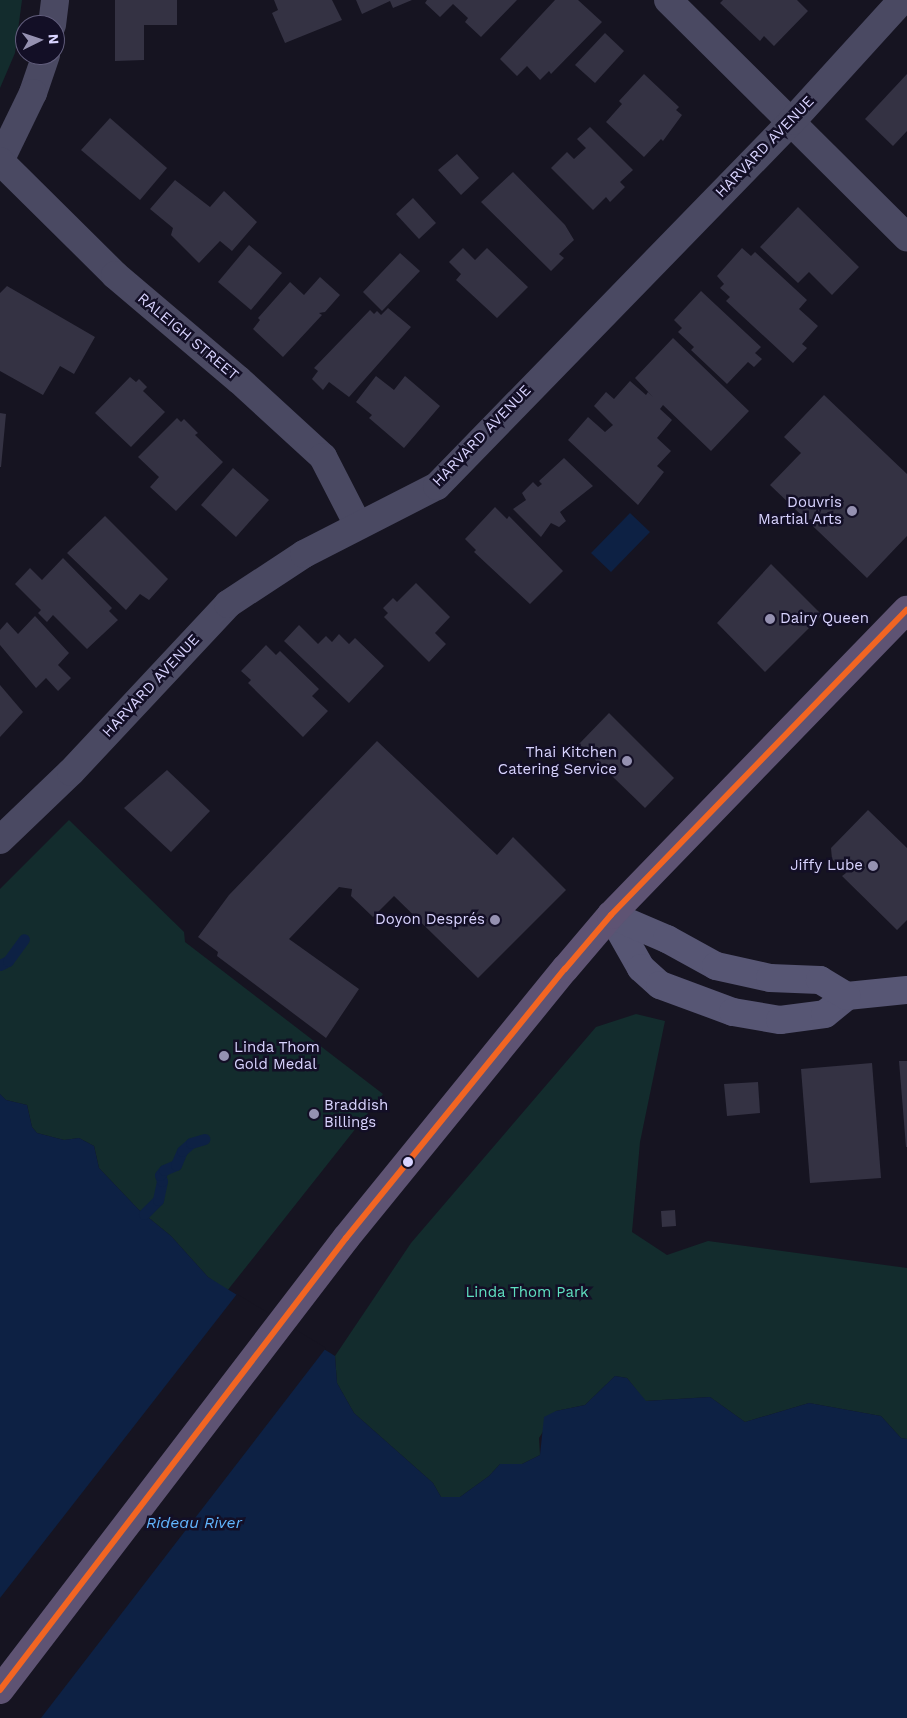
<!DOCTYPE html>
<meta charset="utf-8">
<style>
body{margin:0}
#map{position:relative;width:907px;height:1718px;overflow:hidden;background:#161421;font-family:"Work Sans",sans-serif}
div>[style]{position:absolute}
.green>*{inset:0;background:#132c2d}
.water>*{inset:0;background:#0d2144}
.pier>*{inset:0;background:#161421}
.stream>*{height:11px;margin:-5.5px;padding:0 5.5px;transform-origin:5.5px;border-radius:5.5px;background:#0d2144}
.building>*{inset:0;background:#343243}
.street>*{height:28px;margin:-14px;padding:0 14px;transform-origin:14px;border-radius:14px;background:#4a4962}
.secondary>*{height:28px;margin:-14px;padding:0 14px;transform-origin:14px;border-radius:14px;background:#575674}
.primary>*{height:28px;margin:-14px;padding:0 14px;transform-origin:14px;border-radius:14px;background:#5e5373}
.bus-1>*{height:6px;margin:-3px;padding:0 3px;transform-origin:3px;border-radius:3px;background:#f26522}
.dots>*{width:14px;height:14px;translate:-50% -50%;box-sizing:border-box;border:2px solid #130f26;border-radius:50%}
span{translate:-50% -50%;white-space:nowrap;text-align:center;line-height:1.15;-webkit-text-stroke:5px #130f26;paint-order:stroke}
.street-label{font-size:15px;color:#d9d4ff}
.poi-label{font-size:15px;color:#d9d4ff}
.right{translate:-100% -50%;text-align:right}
.left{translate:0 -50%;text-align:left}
.park-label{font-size:15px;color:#5fe0c0}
.water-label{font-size:16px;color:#62b6ff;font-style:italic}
.north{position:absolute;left:15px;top:15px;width:50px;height:50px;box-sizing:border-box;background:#130f26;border:1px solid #625e7d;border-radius:50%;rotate:86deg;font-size:14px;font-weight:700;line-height:20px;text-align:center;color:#d9d4ff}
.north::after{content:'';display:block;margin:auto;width:18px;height:22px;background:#9591b1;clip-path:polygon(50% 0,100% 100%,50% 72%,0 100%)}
</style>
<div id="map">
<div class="green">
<div style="clip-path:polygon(0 0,22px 0,15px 53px,0 88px)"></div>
<div style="clip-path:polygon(69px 820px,184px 932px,185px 942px,383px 1094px,227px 1291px,208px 1277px,171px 1236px,138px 1209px,99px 1168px,94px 1146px,79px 1138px,64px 1140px,37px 1133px,32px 1127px,27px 1105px,6px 1100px,0 1094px,0 889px)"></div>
<div style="clip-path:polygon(636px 1014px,665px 1021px,640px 1142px,632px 1232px,667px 1255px,708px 1241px,907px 1268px,907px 1439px,901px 1438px,881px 1416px,809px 1403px,745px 1422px,710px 1397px,645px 1401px,627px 1378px,615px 1376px,585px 1405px,556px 1411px,539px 1438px,540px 1455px,522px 1464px,500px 1464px,489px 1476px,460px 1497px,441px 1497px,433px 1483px,354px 1413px,337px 1383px,335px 1356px,411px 1243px,596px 1027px)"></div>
</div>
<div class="water">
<div style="clip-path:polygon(630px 513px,650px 532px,611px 572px,591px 553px)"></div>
<div style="clip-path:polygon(0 1094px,6px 1100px,27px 1105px,32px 1127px,37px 1133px,64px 1140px,79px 1138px,94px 1146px,99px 1168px,138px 1209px,171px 1236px,208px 1277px,335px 1356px,337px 1383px,354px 1413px,433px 1483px,441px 1497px,460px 1497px,489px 1476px,500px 1464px,522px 1464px,540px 1455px,544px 1417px,556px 1411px,585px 1405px,615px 1376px,627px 1378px,646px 1401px,710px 1397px,745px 1422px,809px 1403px,881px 1416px,901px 1438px,907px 1439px,907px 1718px,0 1718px)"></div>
</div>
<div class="pier">
<div style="clip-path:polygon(237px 1294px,326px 1348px,41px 1718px,0 1718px,0 1598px)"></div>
</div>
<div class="stream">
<div style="left:0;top:965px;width:9px;rotate:-27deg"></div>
<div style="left:8px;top:961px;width:27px;rotate:-54deg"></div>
<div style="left:144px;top:1214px;width:20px;rotate:-45deg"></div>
<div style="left:158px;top:1200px;width:19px;rotate:-78deg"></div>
<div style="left:162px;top:1181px;width:6px;rotate:-108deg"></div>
<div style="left:160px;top:1175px;width:6px;rotate:-51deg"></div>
<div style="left:164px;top:1170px;width:13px;rotate:-23deg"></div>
<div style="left:176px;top:1165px;width:15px;rotate:-67deg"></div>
<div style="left:182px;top:1151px;width:12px;rotate:-42deg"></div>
<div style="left:191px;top:1143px;width:14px;rotate:-17deg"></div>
</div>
<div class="building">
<div style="clip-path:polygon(115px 0,177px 0,177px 25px,144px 25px,144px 60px,115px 61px)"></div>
<div style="clip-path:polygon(274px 0,332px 0,342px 20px,285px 43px,272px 13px,278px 10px)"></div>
<div style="clip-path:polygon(356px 0,412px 0,393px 8px,390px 1px,362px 14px)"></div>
<div style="clip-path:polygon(427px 0,517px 0,481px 37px,465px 22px,468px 18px,453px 4px,440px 17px,425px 3px)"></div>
<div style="clip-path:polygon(555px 0,578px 0,602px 22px,551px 74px,549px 71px,540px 80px,527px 66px,517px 76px,500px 59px)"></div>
<div style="clip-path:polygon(723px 0,797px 0,808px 11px,774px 46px,764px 36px,760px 41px,720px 3px)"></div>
<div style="clip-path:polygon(605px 33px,624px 51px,595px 83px,575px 65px)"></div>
<div style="clip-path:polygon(644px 74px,679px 107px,676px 110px,682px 115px,663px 141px,661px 139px,644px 157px,606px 122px,622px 104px,619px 101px)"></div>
<div style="clip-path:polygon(907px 74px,907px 131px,893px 146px,865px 119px)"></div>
<div style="clip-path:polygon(110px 118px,167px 168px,140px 200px,81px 150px)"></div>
<div style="clip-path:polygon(590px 127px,633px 170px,620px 182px,625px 187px,610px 202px,606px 197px,593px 210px,551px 168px,567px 152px,574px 159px,586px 148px,577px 139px)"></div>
<div style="clip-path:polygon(457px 154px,479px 178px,461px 195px,438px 170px)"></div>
<div style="clip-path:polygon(513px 172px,565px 225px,574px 240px,559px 254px,564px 258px,551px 271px,481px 202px)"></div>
<div style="clip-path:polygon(175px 180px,210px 207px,224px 191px,257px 222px,232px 251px,220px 241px,199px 263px,171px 235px,173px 228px,150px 209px)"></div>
<div style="clip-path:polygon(413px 198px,436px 223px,419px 239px,396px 214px)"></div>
<div style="clip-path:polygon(798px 207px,859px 267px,832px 295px,809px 272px,798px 283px,760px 247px)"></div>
<div style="clip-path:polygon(249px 245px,282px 273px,251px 310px,218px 282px)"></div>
<div style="clip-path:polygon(463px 248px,475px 260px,487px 248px,528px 287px,497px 318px,456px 280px,461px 274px,449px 262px)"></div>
<div style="clip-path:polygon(742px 248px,751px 256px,755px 252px,807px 300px,799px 309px,818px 326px,802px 344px,807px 348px,793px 363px,726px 301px,730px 297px,720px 288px,724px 284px,717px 276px)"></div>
<div style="clip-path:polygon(400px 253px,420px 271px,382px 311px,363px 292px)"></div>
<div style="clip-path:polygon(320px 277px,340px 295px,325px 312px,319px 313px,322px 315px,283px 357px,253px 329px,260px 320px,258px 318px,290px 282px,304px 295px)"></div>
<div style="clip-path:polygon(7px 286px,95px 337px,74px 374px,60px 366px,43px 395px,0 371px,0 293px)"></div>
<div style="clip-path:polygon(701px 291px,761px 347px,755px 353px,762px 359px,754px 367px,748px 362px,727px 384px,691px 350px,694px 347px,678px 332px,682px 328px,674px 320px)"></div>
<div style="clip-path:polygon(388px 308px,411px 327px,349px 397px,329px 382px,323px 390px,312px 379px,318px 371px,314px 368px,370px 310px,374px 314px,377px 311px,381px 315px)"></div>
<div style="clip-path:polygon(673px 338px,749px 411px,711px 451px,663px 405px,660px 409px,672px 420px,657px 438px,671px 451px,657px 466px,664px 472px,638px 505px,568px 440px,588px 417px,605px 432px,613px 425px,594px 406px,606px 392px,614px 399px,630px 381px,646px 395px,648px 392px,653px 397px,635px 378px)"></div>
<div style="clip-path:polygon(376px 376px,394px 390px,405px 376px,440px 406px,404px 448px,369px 418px,372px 415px,356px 402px)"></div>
<div style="clip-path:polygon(130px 377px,136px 382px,139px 379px,147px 387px,143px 391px,165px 412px,131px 447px,95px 413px)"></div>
<div style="clip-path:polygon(824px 395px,907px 474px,907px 536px,867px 578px,770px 485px,801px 453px,784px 437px)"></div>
<div style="clip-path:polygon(0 413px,6px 414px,1px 467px,0 467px)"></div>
<div style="clip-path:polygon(177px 418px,181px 422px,184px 419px,198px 433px,195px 435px,223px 462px,176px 511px,150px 487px,159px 477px,138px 457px)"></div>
<div style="clip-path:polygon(564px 458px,593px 486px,560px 512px,566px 521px,559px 527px,551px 523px,541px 537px,513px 509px,526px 500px,522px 493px,533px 482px,538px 487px,542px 484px,539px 481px)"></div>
<div style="clip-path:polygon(233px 468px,269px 500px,236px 537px,201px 505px)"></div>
<div style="clip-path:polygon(495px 507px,507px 519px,509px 516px,563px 571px,530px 604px,474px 552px,476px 550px,465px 539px)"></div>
<div style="clip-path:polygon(105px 516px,168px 579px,149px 600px,140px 594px,126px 610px,67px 553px)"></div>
<div style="clip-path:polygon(63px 558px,112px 608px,109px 611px,118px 620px,87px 649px,53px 615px,47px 622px,38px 613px,41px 610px,15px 584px,30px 568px,42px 580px)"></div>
<div style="clip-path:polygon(771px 564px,822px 615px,765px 672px,717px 623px)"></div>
<div style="clip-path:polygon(416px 583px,450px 617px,435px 633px,446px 644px,429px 662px,384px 617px,388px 613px,383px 608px,393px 598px,397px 602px)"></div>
<div style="clip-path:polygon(35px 616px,69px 653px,58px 665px,71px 678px,58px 691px,46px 678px,36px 688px,0 645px,0 630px,7px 622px,18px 634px)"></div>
<div style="clip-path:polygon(299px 625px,318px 644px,326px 636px,332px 642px,339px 634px,349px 644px,355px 638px,384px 666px,349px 703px,284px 641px)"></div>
<div style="clip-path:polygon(266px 645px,276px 655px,280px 651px,319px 689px,312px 696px,328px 711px,303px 737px,248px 683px,251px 680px,241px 671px)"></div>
<div style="clip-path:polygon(0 685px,23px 712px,0 737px)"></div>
<div style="clip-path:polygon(609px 713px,674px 778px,645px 808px,579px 744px)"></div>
<div style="clip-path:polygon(377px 741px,497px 855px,513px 837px,566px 890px,478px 978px,394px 896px,373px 917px,351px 896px,352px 889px,339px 887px,289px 939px,359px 989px,326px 1038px,217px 956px,218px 952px,198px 937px,229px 895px)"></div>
<div style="clip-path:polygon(167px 770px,210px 811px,171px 852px,124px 808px)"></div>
<div style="clip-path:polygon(868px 810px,907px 848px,907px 920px,897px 930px,842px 876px,846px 873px,832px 859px,831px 848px)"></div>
<div style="clip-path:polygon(899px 1061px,907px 1061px,907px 1147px,906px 1147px)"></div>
<div style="clip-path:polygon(872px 1063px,881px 1178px,810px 1183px,801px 1069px)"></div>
<div style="clip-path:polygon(758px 1082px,760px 1113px,727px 1116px,724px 1084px)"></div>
<div style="clip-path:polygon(675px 1210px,676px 1226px,662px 1227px,661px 1211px)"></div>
</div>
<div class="street">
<div style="left:668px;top:0;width:337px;rotate:44.8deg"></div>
<div style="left:52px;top:25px;width:25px;rotate:-83deg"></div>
<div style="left:46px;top:55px;width:40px;rotate:108.9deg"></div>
<div style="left:33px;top:93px;width:76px;rotate:115.9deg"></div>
<div style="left:0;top:161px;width:162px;rotate:44.7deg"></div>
<div style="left:115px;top:275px;width:162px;rotate:40.3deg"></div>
<div style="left:239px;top:380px;width:114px;rotate:42.5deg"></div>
<div style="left:323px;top:457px;width:76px;rotate:62.8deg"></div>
<div style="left:0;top:840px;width:98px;rotate:-43.8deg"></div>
<div style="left:71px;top:772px;width:230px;rotate:-46.9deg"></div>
<div style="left:228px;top:604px;width:91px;rotate:-33.3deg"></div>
<div style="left:304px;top:554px;width:149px;rotate:-27.1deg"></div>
<div style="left:437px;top:486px;width:509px;rotate:-45.8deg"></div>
<div style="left:792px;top:121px;width:164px;rotate:-47.7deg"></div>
</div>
<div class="secondary">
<div style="left:611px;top:915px;width:61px;rotate:60.5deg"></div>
<div style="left:641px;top:968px;width:25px;rotate:42deg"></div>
<div style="left:660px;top:985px;width:78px;rotate:20.3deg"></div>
<div style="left:733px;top:1012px;width:48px;rotate:9.7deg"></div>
<div style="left:780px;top:1020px;width:45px;rotate:-7.6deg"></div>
<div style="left:825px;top:1014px;width:28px;rotate:-39deg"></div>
<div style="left:847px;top:996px;width:60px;rotate:-5.7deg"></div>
<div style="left:611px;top:915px;width:61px;rotate:23.2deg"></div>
<div style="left:667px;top:939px;width:56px;rotate:28.9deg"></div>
<div style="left:716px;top:966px;width:55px;rotate:12.5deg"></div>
<div style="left:770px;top:978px;width:50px;rotate:2.3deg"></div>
<div style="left:820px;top:980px;width:31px;rotate:31deg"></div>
</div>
<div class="primary">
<div style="left:0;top:1690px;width:569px;rotate:-52.57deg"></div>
<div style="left:346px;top:1238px;width:347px;rotate:-50.9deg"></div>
<div style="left:565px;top:969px;width:71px;rotate:-49.6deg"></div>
<div style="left:611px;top:915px;width:425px;rotate:-45.9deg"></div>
</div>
<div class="bus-1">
<div style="left:0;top:1690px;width:569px;rotate:-52.57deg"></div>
<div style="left:346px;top:1238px;width:347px;rotate:-50.9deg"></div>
<div style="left:565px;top:969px;width:71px;rotate:-49.6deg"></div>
<div style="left:611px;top:915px;width:425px;rotate:-45.9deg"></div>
</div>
<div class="dots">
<div style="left:852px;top:511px;background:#9591b1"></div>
<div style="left:770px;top:619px;background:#9591b1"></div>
<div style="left:627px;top:761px;background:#9591b1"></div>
<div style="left:873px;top:866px;background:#9591b1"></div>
<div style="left:495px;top:920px;background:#9591b1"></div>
<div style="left:224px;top:1056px;background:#9591b1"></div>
<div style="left:314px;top:1114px;background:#9591b1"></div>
<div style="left:408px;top:1162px;background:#d9d4ff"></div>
</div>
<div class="street-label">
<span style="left:765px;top:147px;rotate:-46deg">HARVARD AVENUE</span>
<span style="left:188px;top:337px;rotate:40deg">RALEIGH STREET</span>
<span style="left:482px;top:436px;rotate:-46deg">HARVARD AVENUE</span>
<span style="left:151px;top:686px;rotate:-47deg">HARVARD AVENUE</span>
</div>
<div class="poi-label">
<span class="right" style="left:842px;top:511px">Douvris<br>Martial Arts</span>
<span class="left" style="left:780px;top:619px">Dairy Queen</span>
<span class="right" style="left:617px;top:761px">Thai Kitchen<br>Catering Service</span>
<span class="right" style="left:863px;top:866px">Jiffy Lube</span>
<span class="right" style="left:485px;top:920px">Doyon Després</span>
<span class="left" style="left:234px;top:1056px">Linda Thom<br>Gold Medal</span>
<span class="left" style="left:324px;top:1114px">Braddish<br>Billings</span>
</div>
<div class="park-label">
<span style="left:527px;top:1293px">Linda Thom Park</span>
</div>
<div class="water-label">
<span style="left:194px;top:1523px">Rideau River</span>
</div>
<div class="north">N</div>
</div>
